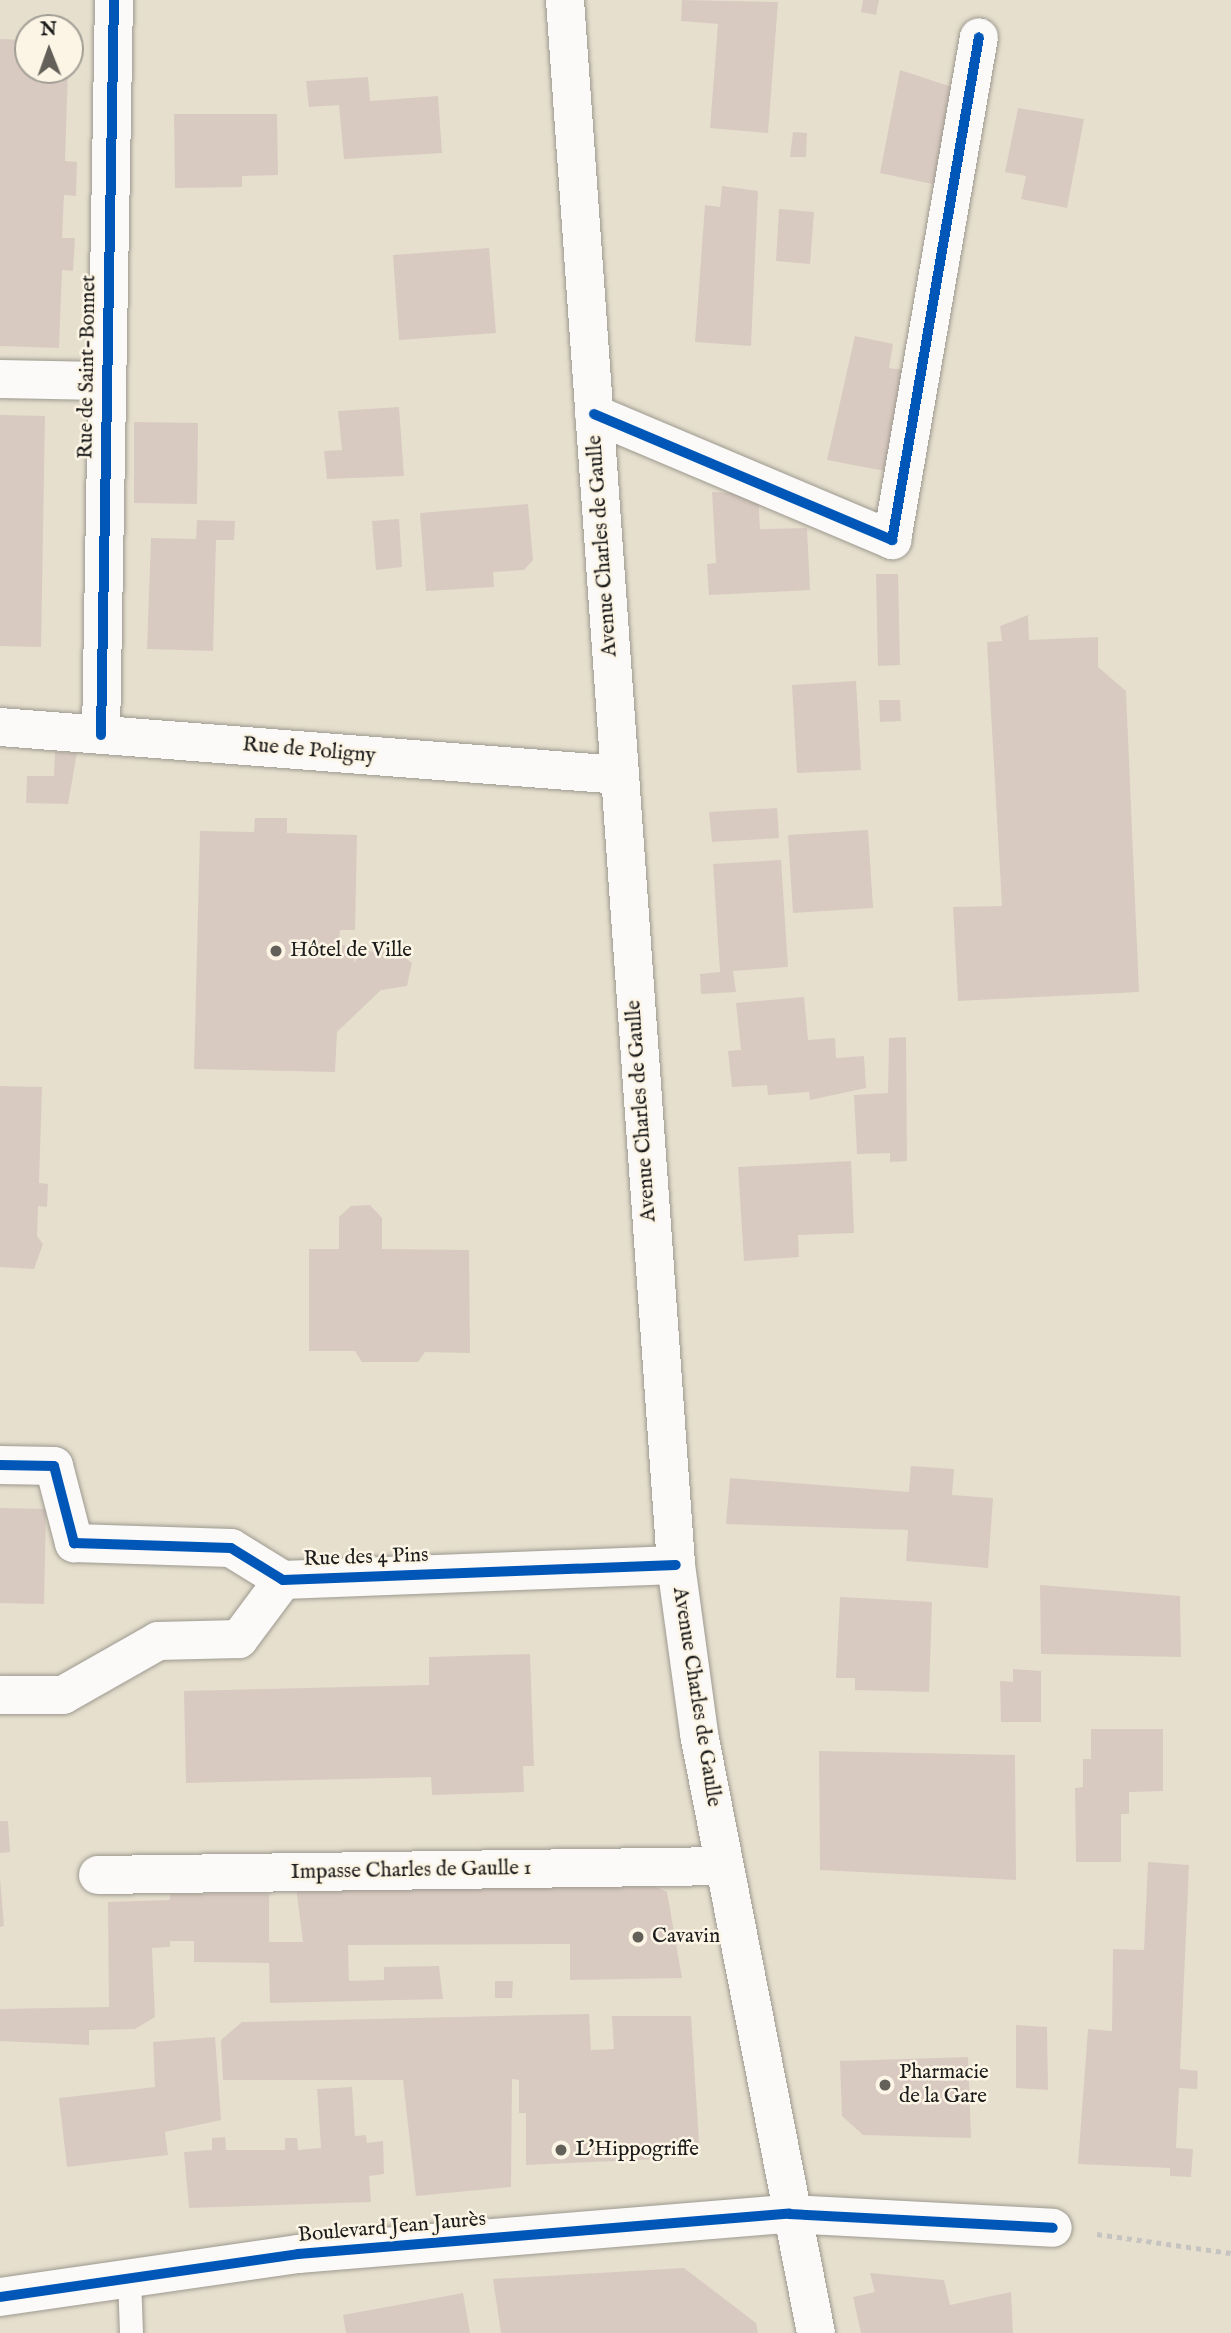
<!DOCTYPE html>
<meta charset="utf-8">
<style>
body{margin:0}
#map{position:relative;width:1231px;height:2333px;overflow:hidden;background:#e6dfce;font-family:"IM FELL English",serif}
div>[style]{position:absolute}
.building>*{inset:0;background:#d9cac1}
.path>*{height:4.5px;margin-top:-2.25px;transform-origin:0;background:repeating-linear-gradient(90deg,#c6c4c0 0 5px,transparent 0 10px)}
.roads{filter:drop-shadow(0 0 2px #9d998f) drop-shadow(0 0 2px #9d998f)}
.service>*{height:23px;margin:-11.5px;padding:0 11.5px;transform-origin:11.5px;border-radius:11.5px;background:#fbfaf8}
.minor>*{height:38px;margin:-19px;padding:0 19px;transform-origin:19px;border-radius:19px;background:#fbfaf8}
.tertiary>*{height:38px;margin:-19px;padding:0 19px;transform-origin:19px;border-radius:19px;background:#fbfaf8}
.secondary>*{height:38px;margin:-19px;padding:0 19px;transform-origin:19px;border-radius:19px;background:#fbfaf8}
.cycleway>*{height:10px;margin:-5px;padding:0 5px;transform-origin:5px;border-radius:5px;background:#0057b8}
.dots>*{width:19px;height:19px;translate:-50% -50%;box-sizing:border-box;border:4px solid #fcf5e5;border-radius:50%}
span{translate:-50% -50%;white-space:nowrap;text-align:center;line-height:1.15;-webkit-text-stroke:5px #fcf5e5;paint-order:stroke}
.street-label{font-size:21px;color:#1c1c1c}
.poi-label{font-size:21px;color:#1c1c1c}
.left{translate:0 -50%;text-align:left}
.north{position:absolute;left:14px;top:14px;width:70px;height:70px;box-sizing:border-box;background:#fcf5e5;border:2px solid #a29e95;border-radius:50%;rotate:359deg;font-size:19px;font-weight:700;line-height:28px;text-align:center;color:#1c1c1c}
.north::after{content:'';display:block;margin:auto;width:24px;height:32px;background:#63605a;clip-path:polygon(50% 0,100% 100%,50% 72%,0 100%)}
</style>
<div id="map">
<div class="building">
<div style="clip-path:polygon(682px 0,778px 2px,768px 133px,710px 128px,718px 24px,681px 21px)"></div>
<div style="clip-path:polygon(863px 0,879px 0,876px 15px,861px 12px)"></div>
<div style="clip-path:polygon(0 39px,28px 40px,28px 70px,68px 70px,65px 161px,77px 162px,76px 196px,64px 195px,62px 238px,75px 238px,73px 271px,62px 270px,59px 348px,0 346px)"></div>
<div style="clip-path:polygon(900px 70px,955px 88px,937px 185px,880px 173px)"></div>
<div style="clip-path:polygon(368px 77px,370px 101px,438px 96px,442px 153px,344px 159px,339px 105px,309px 107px,306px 81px)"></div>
<div style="clip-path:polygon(1018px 108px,1084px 119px,1067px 208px,1021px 199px,1026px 176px,1005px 172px)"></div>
<div style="clip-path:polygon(174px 114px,277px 114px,278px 175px,242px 176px,242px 187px,175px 188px)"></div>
<div style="clip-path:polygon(793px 132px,807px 133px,806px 157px,790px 157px)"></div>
<div style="clip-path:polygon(722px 186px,758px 191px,751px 346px,695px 342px,705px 205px,720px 207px)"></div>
<div style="clip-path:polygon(779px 209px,814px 212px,810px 264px,776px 261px)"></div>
<div style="clip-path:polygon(489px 248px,496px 333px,399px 340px,393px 255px)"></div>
<div style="clip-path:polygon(855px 336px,893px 344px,889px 368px,904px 370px,885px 471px,827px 460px)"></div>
<div style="clip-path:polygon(399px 407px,404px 476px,327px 479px,324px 451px,342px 450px,338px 411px)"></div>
<div style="clip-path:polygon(0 415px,45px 416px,41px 647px,0 646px)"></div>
<div style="clip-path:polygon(134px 422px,198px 423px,197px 504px,134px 503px)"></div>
<div style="clip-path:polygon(712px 492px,758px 494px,760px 529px,807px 528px,810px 590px,709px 595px,707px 564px,716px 563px)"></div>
<div style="clip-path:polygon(528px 504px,533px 560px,524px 570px,493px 572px,494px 587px,426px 591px,420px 513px)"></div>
<div style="clip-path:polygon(399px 519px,402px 567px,376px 570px,372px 521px)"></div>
<div style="clip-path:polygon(197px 520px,235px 521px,234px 540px,216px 540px,213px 651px,147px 649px,151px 538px,196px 539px)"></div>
<div style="clip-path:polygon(876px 574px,898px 574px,900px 665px,878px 666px)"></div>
<div style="clip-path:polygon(1028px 615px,1029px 640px,1098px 637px,1098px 667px,1126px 691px,1139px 992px,958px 1001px,953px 907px,1002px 906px,987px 642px,1002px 641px,1000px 626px)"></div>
<div style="clip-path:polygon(856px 681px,861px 770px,797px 773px,792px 685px)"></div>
<div style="clip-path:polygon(879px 700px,900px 700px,901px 721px,880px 722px)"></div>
<div style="clip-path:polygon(55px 752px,77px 753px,68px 804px,26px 803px,27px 776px,54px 776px)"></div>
<div style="clip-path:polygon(777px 808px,779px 838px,712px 842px,709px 812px)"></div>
<div style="clip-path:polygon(255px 818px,287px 818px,287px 833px,357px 835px,355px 930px,340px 930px,339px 945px,354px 946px,354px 963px,361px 951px,398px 952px,412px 963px,407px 986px,381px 990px,337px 1032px,335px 1072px,194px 1069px,200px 831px,254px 832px)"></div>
<div style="clip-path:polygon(868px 830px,873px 908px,793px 913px,788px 835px)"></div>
<div style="clip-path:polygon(781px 860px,788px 967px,733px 971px,736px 992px,701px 994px,700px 974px,720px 972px,713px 864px)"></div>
<div style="clip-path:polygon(804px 997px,808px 1040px,835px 1038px,836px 1058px,864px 1056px,866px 1088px,810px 1100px,809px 1092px,768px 1095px,767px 1085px,732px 1087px,728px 1051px,741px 1050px,736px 1003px)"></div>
<div style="clip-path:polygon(906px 1037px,907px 1161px,890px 1162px,890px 1153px,857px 1154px,854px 1095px,888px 1093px,889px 1038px)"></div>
<div style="clip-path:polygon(0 1086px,42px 1087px,39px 1183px,48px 1184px,47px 1207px,38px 1206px,37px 1236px,43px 1244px,34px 1269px,0 1267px)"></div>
<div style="clip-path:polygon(851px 1161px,854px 1233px,798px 1235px,799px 1257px,744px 1261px,738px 1167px)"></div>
<div style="clip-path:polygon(370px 1205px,382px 1218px,382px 1249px,469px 1250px,470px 1353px,425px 1352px,418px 1362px,362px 1362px,355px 1351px,309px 1351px,309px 1249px,339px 1249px,339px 1217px,351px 1206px)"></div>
<div style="clip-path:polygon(911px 1466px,954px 1469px,952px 1495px,993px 1498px,988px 1568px,906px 1561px,908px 1530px,726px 1524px,730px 1478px,909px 1492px)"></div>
<div style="clip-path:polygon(0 1508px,46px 1509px,44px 1604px,0 1603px)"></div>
<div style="clip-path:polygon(1040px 1585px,1180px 1596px,1181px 1657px,1041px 1654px)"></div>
<div style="clip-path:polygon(840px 1597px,932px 1602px,929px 1692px,855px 1690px,855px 1678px,836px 1678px)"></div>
<div style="clip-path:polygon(530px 1654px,534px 1766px,523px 1766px,524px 1792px,432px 1795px,431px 1777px,186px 1783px,184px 1691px,429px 1685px,429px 1657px)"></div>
<div style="clip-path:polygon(1013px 1669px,1041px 1671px,1041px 1722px,1001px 1722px,1000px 1681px,1013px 1682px)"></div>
<div style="clip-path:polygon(1091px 1729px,1163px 1729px,1163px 1791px,1129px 1792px,1129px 1814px,1121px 1814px,1121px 1862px,1076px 1862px,1075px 1788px,1083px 1787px,1083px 1759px,1091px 1759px)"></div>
<div style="clip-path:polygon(819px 1751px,1015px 1755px,1016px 1880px,820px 1870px)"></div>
<div style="clip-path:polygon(0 1821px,8px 1821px,10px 1852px,0 1853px)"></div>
<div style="clip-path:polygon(1148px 1862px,1189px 1865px,1180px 2069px,1198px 2071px,1197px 2089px,1179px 2088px,1176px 2148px,1193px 2149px,1191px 2177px,1170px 2176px,1170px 2168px,1078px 2164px,1088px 2029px,1112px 2031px,1113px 1949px,1144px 1950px)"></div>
<div style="clip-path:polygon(0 1878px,4px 1926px,0 1927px)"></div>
<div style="clip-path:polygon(652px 1885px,667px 1892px,682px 1978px,570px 1980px,570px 1944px,348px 1945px,349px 1981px,384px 1980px,384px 1967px,439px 1966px,443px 1999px,270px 2003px,269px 1963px,194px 1962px,194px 1941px,170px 1941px,170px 1947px,152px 1948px,155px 2017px,135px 2029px,89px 2030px,89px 2045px,0 2041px,0 2009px,109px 2007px,108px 1902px,170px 1900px,170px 1894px,269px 1894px,269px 1942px,303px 1942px,296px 1887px)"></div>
<div style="clip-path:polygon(495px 1981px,513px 1981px,512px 1998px,495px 1998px)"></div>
<div style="clip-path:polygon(589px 2014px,591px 2050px,614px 2049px,612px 2016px,691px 2016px,699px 2143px,680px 2158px,526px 2165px,526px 2113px,519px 2113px,519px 2080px,512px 2079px,511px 2187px,416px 2196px,403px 2080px,223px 2080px,221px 2040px,242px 2022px)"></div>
<div style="clip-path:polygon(1016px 2025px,1047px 2027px,1048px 2090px,1016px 2088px)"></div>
<div style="clip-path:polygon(215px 2037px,221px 2120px,165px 2132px,168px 2155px,67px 2167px,59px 2098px,155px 2087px,153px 2042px)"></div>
<div style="clip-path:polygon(968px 2057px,971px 2138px,863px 2135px,842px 2116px,840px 2061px)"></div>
<div style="clip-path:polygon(352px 2087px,355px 2136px,366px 2135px,367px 2143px,383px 2141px,384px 2174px,369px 2176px,371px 2202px,189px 2208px,184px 2152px,212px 2150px,212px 2138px,225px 2137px,226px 2150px,285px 2150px,285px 2138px,297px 2138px,298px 2150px,321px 2148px,317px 2089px)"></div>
<div style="clip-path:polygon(684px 2268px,756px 2323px,758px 2333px,501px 2333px,493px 2279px)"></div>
<div style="clip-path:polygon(870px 2273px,944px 2280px,950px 2305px,1011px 2292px,1013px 2333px,861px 2333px,853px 2297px,875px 2292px)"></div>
<div style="clip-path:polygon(463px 2293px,470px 2333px,346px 2333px,343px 2315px)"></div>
</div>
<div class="path">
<div style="left:1097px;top:2234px;width:135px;rotate:8.1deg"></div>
</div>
<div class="roads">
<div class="service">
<div style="left:129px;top:2278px;width:55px;rotate:87.9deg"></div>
</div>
<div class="minor">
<div style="left:0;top:379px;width:107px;rotate:1.1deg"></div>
<div style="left:594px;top:414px;width:324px;rotate:22.9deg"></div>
<div style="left:892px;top:540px;width:510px;rotate:-80.19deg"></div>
<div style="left:0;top:727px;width:621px;rotate:4.43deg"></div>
<div style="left:101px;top:735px;width:735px;rotate:-88.99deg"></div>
<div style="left:0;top:1465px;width:54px;rotate:1.1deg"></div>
<div style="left:54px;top:1466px;width:80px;rotate:75.4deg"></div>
<div style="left:74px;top:1543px;width:157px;rotate:1.8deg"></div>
<div style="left:231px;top:1548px;width:61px;rotate:31.6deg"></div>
<div style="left:283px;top:1580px;width:393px;rotate:-2.2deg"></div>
<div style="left:0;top:1695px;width:63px"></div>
<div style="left:63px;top:1695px;width:109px;rotate:-29.6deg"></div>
<div style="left:158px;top:1641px;width:81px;rotate:-1.4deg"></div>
<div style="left:239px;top:1639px;width:74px;rotate:-53.3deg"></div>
<div style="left:98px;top:1875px;width:626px;rotate:-0.82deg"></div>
<div style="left:789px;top:2214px;width:264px;rotate:3deg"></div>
</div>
<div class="tertiary">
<div style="left:0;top:2297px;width:301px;rotate:-8.2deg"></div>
<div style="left:298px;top:2254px;width:493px;rotate:-4.7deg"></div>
</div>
<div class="secondary">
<div style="left:565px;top:0;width:1569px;rotate:85.94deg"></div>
<div style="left:676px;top:1565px;width:171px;rotate:82.2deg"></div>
<div style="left:699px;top:1734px;width:610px;rotate:78.95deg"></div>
</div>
</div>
<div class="cycleway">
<div style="left:594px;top:414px;width:324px;rotate:22.9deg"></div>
<div style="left:892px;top:540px;width:510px;rotate:-80.19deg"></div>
<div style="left:101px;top:735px;width:735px;rotate:-88.99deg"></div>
<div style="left:0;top:1465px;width:54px;rotate:1.1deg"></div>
<div style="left:54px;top:1466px;width:80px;rotate:75.4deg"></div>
<div style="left:74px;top:1543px;width:157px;rotate:1.8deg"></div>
<div style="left:231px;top:1548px;width:61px;rotate:31.6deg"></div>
<div style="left:283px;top:1580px;width:393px;rotate:-2.2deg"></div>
<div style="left:0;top:2297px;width:301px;rotate:-8.2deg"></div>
<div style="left:298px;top:2254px;width:493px;rotate:-4.7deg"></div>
<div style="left:789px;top:2214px;width:264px;rotate:3deg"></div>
</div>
<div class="dots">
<div style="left:276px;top:951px;background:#63605a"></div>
<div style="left:638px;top:1937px;background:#63605a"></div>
<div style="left:885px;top:2085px;background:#63605a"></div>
<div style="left:561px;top:2150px;background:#63605a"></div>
</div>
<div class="street-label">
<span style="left:88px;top:367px;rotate:-89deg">Rue de Saint-Bonnet</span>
<span style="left:603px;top:546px;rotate:-94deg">Avenue Charles de Gaulle</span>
<span style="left:309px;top:751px;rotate:5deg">Rue de Poligny</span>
<span style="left:642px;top:1111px;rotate:-94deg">Avenue Charles de Gaulle</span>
<span style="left:366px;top:1558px;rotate:-2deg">Rue des 4 Pins</span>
<span style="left:696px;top:1697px;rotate:81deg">Avenue Charles de Gaulle</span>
<span style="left:411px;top:1871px;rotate:-1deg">Impasse Charles de Gaulle 1</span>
<span style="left:392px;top:2228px;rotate:-5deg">Boulevard Jean Jaurès</span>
</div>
<div class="poi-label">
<span class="left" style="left:290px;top:951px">Hôtel de Ville</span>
<span class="left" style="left:652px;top:1937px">Cavavin</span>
<span class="left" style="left:899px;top:2085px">Pharmacie<br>de la Gare</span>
<span class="left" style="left:575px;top:2150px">L'Hippogriffe</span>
</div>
<div class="north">N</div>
</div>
